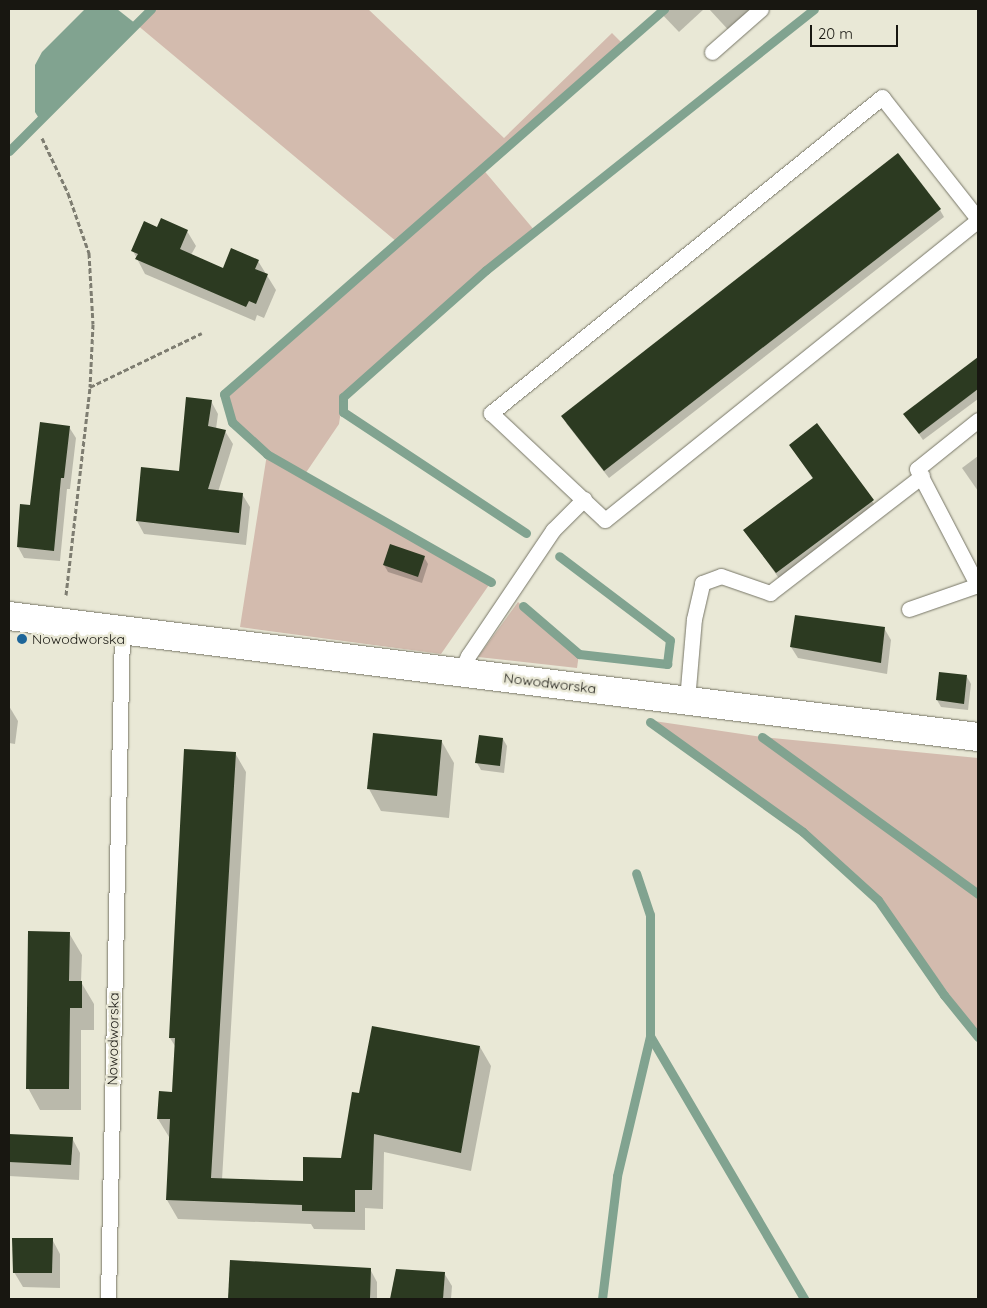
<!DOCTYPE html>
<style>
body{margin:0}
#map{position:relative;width:987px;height:1308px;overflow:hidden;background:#e9e8d6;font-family:Quicksand,sans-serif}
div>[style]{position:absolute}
.green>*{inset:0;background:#d3bbae}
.water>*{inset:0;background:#81a390}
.shadow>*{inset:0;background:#0003}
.stream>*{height:9px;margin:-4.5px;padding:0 4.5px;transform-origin:4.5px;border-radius:4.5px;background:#81a390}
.building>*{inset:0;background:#2c3a21}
.path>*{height:3px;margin-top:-1.5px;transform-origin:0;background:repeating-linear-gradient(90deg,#7e7d71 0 5px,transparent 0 7.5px)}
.roads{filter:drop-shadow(0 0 1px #777667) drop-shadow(0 0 1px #777667)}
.lane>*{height:15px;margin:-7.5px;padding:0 7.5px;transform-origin:7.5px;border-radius:7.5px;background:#fff}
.secondary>*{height:28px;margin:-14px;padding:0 14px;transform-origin:14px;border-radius:14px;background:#fff}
.dots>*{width:14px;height:14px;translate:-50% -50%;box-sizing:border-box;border:2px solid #e9e8d6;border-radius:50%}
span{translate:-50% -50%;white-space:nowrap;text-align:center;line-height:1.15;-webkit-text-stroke:5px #e9e8d6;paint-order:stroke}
.poi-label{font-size:14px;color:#181711}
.left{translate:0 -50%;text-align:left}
.street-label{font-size:14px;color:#181711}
.frame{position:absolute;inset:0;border:10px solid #181711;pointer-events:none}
.scale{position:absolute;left:810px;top:25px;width:88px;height:22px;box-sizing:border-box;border:2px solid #181711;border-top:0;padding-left:6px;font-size:15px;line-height:18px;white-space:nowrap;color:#181711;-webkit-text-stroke:4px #e9e8d6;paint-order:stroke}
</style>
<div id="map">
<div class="green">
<div style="clip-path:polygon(151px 9px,368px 9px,504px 138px,612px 33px,622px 43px,481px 167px,535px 231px,343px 397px,339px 424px,303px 477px,491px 582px,441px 654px,240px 627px,267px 454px,232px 422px,224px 394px,397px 242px,136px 24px)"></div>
<div style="clip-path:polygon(518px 602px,579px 654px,577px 668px,478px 657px)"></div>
<div style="clip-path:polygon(654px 721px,762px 737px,978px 758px,978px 1034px,877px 895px,802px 828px)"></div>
</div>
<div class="water">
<div style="clip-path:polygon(85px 9px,117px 9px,136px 24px,40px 120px,35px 112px,35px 65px,42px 52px)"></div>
</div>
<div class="shadow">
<div style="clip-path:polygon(657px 9px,704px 9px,679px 32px)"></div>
<div style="clip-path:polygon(709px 9px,763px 9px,733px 35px)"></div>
<div style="clip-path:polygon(940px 210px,944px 217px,609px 478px,566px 423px)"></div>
<div style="clip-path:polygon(158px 229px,187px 231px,196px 246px,191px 255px,224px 269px,258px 261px,276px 290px,264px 318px,257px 315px,255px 321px,145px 274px,133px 251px)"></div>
<div style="clip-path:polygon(978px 359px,978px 399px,923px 440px,905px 414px)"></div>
<div style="clip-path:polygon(211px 401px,218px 414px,216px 429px,225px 431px,233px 444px,218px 492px,242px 494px,250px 507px,246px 545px,144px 534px,137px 521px,142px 469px,180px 473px)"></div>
<div style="clip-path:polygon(817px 425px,882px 515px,785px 587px,745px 530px,813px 479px,790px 445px)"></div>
<div style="clip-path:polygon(69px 427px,76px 438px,70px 489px,67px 489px,60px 561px,24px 558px,18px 547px,31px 506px)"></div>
<div style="clip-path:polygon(978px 456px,978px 491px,962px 468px)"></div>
<div style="clip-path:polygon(424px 557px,428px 564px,422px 583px,388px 572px,384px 565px)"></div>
<div style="clip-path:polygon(884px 628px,891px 640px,887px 674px,798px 658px,791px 647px)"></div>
<div style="clip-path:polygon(967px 677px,971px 684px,968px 710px,941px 707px,937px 700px)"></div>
<div style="clip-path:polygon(9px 706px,18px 721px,15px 744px,9px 743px)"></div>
<div style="clip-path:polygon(374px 735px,442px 742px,454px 763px,449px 818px,381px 811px,369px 789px)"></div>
<div style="clip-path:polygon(503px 739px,507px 746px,504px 773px,481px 770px,477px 763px)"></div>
<div style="clip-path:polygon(235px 753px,246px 772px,222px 1180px,304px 1183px,342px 1160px,360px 1094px,480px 1047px,491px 1066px,471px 1171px,384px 1152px,383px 1209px,365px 1208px,365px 1230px,314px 1229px,311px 1224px,178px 1219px,167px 1200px,169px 1137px,158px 1119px,173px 1093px,175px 1046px,170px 1038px)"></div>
<div style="clip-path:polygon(69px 933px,82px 955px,81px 982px,94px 1004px,94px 1030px,81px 1030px,81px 1110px,40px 1110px,28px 1088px)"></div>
<div style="clip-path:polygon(9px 1135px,72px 1138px,80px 1153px,79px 1180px,9px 1176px)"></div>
<div style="clip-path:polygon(52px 1239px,60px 1254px,60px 1288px,23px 1287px,14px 1272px)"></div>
<div style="clip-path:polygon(231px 1261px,370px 1269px,377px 1282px,377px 1299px,229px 1299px)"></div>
<div style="clip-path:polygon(397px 1271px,444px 1273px,452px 1286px,451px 1299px,391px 1299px)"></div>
</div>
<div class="stream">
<div style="left:9px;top:151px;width:201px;rotate:-45deg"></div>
<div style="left:526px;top:533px;width:219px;rotate:-146.5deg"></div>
<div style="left:343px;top:412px;width:15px;rotate:-90deg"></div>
<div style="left:343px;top:397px;width:191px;rotate:-41.6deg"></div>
<div style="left:486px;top:270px;width:419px;rotate:-38.5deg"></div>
<div style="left:491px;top:582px;width:258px;rotate:-150.3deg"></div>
<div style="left:267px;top:454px;width:47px;rotate:-137.6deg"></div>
<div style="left:232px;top:422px;width:29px;rotate:-106deg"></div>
<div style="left:224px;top:394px;width:585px;rotate:-41.19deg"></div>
<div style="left:523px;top:606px;width:74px;rotate:40.6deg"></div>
<div style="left:579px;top:654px;width:89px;rotate:6.5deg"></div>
<div style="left:667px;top:664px;width:24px;rotate:-83deg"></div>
<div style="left:670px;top:640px;width:139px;rotate:-142.9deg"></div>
<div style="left:650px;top:722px;width:188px;rotate:35.7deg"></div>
<div style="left:803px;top:832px;width:101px;rotate:42.2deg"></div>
<div style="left:878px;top:900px;width:116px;rotate:55.2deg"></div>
<div style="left:944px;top:995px;width:54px;rotate:51deg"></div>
<div style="left:762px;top:737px;width:267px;rotate:36deg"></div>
<div style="left:650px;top:1036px;width:305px;rotate:59.6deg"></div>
<div style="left:602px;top:1299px;width:124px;rotate:-83deg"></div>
<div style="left:617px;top:1176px;width:144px;rotate:-76.7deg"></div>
<div style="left:650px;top:1036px;width:121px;rotate:-90deg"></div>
<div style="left:650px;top:915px;width:44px;rotate:-108.4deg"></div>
</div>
<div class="building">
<div style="clip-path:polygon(898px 153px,941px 209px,604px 471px,561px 416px)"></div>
<div style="clip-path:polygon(161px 218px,188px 230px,180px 249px,223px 268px,231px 248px,259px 260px,255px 269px,268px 274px,256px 304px,249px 301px,246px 307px,135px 259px,138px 254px,131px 251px,144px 221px,157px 227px)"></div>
<div style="clip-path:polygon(978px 357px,978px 389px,919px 434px,903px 414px)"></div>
<div style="clip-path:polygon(186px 397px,212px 400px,208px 426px,226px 430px,208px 489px,243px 493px,239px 533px,136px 521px,141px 467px,179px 471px)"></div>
<div style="clip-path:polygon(40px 422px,70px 426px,64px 478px,61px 478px,54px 551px,17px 547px,20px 504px,30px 505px)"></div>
<div style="clip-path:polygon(817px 423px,874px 500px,776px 573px,743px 530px,813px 478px,789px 445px)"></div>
<div style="clip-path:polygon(390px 544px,425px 556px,418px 577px,383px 565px)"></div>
<div style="clip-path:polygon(795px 615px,885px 627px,881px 663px,790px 647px)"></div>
<div style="clip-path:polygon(939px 672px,967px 675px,964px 704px,936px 700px)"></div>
<div style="clip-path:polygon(373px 733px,442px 740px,437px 796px,367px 789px)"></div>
<div style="clip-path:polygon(479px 735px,503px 738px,500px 766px,475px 763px)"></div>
<div style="clip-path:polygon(184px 749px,236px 752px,211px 1178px,303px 1181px,303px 1157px,341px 1158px,352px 1092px,359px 1093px,372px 1026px,480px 1046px,461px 1153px,374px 1134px,372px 1190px,355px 1190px,355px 1212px,302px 1211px,302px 1205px,166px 1200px,170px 1119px,157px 1119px,159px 1091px,172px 1092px,175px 1038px,169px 1038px)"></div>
<div style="clip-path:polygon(28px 931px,70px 932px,69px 981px,82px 981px,82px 1008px,70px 1008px,69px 1089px,26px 1089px)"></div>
<div style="clip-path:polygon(9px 1134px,73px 1137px,71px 1165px,9px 1162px)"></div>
<div style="clip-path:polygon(12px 1238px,53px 1238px,52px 1273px,13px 1273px)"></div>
<div style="clip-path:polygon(230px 1260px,371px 1268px,370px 1299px,228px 1299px)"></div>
<div style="clip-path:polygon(396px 1269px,445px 1272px,443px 1299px,390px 1299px)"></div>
</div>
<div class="path">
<div style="left:42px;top:138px;width:61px;rotate:64.7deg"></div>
<div style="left:68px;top:193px;width:64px;rotate:70.7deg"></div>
<div style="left:89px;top:253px;width:71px;rotate:86.8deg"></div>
<div style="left:93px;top:324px;width:63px;rotate:92.7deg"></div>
<div style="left:66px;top:595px;width:209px;rotate:-83.4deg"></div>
<div style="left:90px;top:387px;width:124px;rotate:-25.7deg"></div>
</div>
<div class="roads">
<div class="lane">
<div style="left:712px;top:52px;width:65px;rotate:-41.3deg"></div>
<div style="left:978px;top:219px;width:155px;rotate:-128.2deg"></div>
<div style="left:882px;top:97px;width:503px;rotate:141.06deg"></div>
<div style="left:491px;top:413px;width:156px;rotate:43.2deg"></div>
<div style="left:605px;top:520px;width:479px;rotate:-38.8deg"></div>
<div style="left:978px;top:420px;width:78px;rotate:141.2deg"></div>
<div style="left:917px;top:469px;width:132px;rotate:62.5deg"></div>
<div style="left:909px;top:609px;width:73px;rotate:-19.2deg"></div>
<div style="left:461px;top:671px;width:17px;rotate:-65deg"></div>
<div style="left:468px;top:656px;width:152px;rotate:-56deg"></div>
<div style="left:553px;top:530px;width:44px;rotate:-45deg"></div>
<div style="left:687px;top:700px;width:81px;rotate:-85.1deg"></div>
<div style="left:694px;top:619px;width:37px;rotate:-77deg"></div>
<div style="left:702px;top:583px;width:20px;rotate:-20deg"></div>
<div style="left:721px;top:576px;width:52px;rotate:19.1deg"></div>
<div style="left:770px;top:593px;width:192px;rotate:-37.6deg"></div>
<div style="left:108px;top:1299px;width:670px;rotate:-88.8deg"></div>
</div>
<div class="secondary">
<div style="left:9px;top:616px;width:977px;rotate:7.12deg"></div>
</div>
</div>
<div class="dots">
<div style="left:22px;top:639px;background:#1d6599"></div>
</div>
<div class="poi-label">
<span class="left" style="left:32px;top:639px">Nowodworska</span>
</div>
<div class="street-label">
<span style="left:550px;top:683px;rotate:7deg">Nowodworska</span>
<span style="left:113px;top:1039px;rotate:-89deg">Nowodworska</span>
</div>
<div class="frame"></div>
<div class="scale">20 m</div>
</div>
